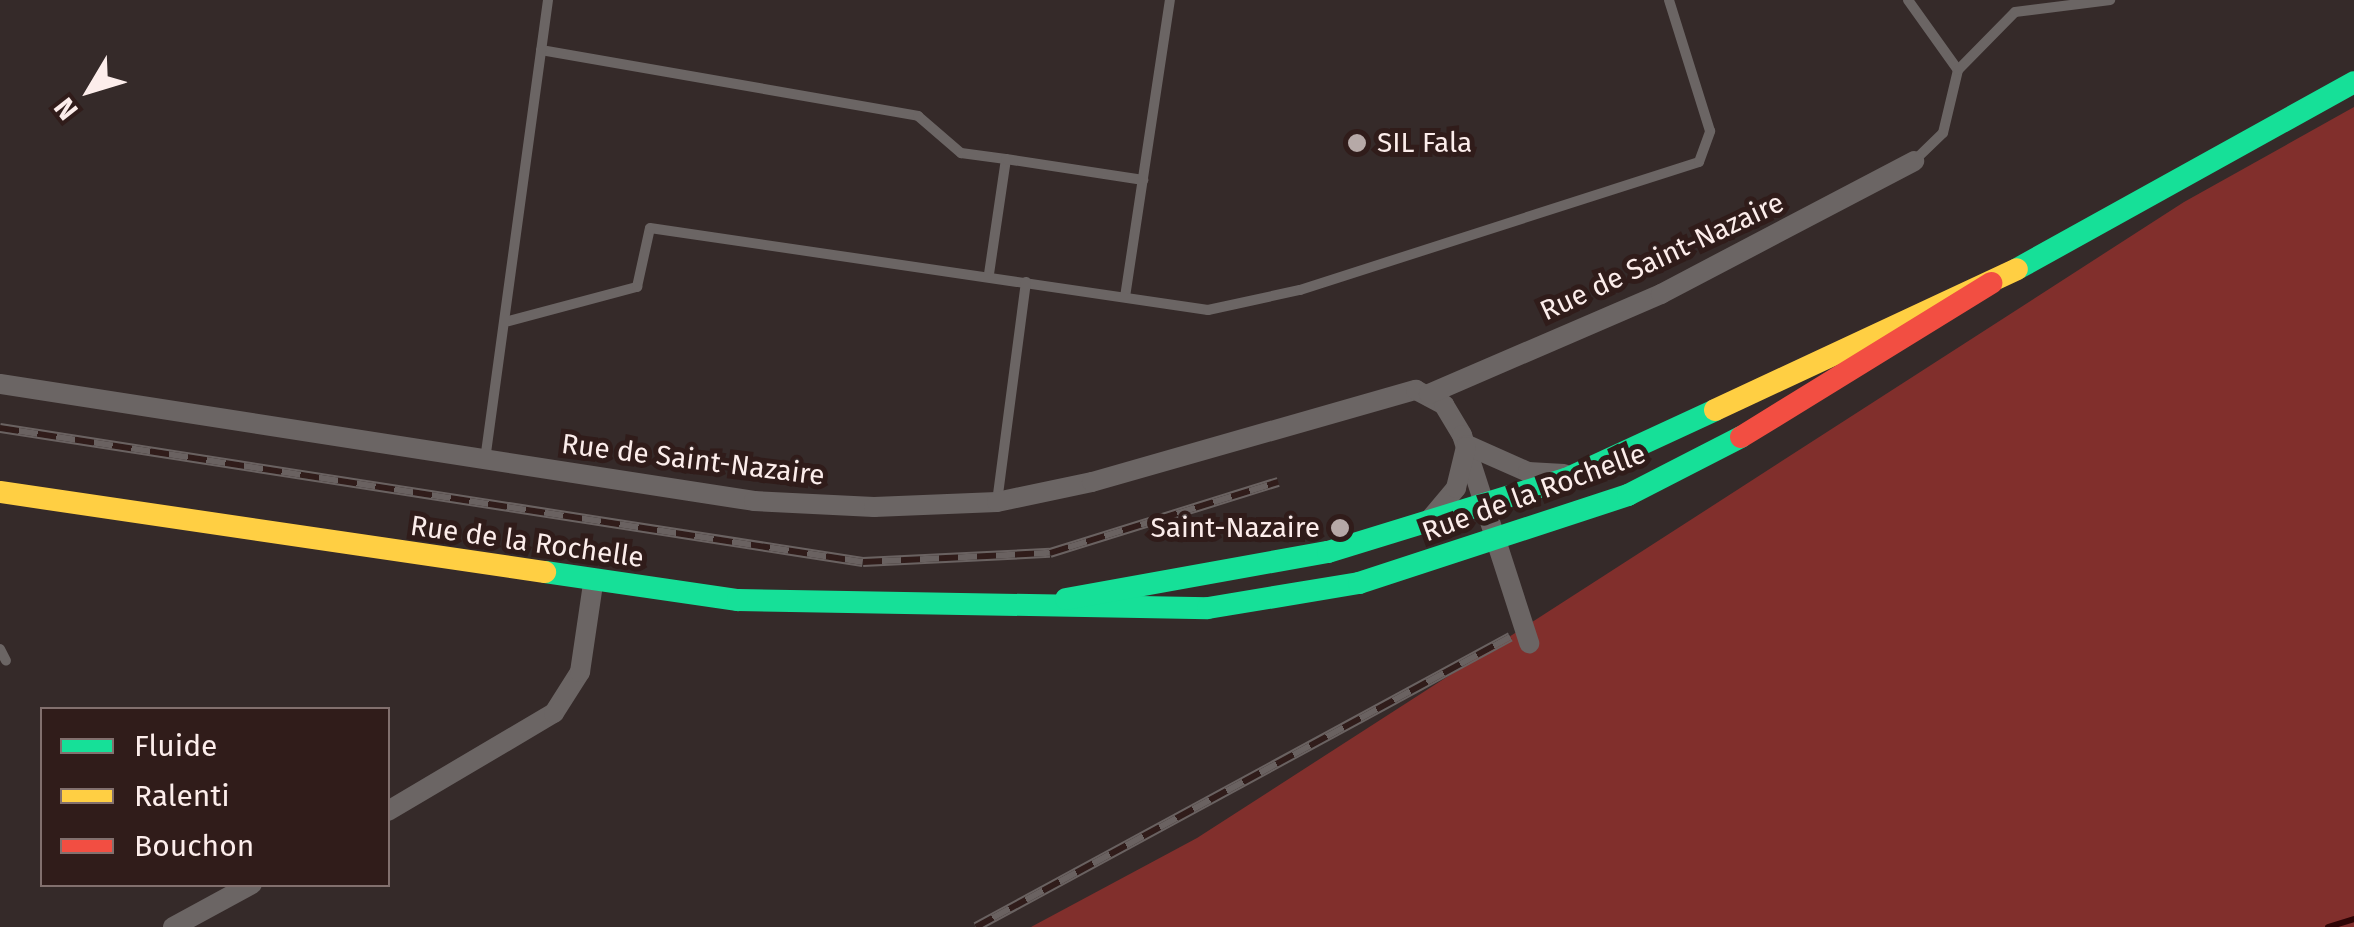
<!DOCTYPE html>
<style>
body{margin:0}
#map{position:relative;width:2354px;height:927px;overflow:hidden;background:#352a29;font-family:"Fira Sans",sans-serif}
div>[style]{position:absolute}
.forest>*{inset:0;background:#812f2c}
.stream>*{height:6px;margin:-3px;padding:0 3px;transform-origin:3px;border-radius:3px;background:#2e0405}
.lane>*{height:10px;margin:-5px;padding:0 5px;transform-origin:5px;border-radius:5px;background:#6b6564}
.street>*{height:20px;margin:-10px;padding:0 10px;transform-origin:10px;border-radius:10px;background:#6b6564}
.fast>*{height:22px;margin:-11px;padding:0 11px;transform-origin:11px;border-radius:11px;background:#16e098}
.slow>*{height:22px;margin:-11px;padding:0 11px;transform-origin:11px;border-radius:11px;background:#ffcf43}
.jam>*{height:22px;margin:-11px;padding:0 11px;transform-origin:11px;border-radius:11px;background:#f24e42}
.rail>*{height:10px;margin-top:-5px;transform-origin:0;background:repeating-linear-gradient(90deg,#301c1a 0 19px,#6a6261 0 38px);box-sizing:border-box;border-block:2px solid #6a6261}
.dots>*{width:28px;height:28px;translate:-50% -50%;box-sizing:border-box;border:5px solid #301c1a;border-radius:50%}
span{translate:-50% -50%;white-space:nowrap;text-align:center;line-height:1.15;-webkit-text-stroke:10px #301c1a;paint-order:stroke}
.poi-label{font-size:28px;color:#fcedeb}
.left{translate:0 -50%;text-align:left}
.right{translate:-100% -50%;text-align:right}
.street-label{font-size:28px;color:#fcedeb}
.legend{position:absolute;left:40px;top:707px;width:350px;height:180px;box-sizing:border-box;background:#301c1a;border:2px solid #82706e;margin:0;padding:12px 18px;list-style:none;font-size:30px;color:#fcedeb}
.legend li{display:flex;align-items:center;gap:20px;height:50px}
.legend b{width:50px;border:2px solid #82706e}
.north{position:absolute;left:40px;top:40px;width:100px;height:100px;-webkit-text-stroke:8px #301c1a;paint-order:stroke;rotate:232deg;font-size:28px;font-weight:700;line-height:40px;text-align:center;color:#fcedeb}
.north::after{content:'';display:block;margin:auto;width:35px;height:45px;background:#fcedeb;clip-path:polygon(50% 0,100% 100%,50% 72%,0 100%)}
</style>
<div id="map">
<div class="forest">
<div style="clip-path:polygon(2354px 107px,2354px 927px,1031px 927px,1197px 838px,2184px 202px)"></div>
</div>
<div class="stream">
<div style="left:2328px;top:927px;width:27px;rotate:-17deg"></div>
</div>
<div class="lane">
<div style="left:1908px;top:0;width:86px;rotate:54.5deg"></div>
<div style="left:541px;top:50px;width:383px;rotate:9.9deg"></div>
<div style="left:918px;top:116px;width:57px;rotate:40.7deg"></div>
<div style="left:961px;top:153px;width:45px;rotate:7.6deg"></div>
<div style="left:1914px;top:161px;width:40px;rotate:-44deg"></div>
<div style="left:1943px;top:133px;width:65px;rotate:-76.6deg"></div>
<div style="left:1958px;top:70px;width:81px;rotate:-45.5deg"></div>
<div style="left:2015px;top:12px;width:96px;rotate:-7.2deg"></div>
<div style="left:989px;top:274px;width:116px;rotate:-81.6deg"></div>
<div style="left:1006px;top:159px;width:139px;rotate:8.7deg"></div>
<div style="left:1125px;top:297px;width:300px;rotate:-81.4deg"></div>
<div style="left:505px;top:322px;width:137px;rotate:-14.9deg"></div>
<div style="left:637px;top:287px;width:60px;rotate:-77.6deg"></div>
<div style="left:650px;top:228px;width:564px;rotate:8.36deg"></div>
<div style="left:1208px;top:310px;width:94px;rotate:-12.3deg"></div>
<div style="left:1300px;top:290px;width:419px;rotate:-17.8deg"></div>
<div style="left:1699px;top:162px;width:33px;rotate:-70deg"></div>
<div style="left:1710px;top:131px;width:137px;rotate:-107.4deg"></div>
<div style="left:485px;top:460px;width:464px;rotate:-82.2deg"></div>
<div style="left:997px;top:502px;width:222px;rotate:-82.5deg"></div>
<div style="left:0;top:649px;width:13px;rotate:63deg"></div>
</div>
<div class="street">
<div style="left:0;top:384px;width:763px;rotate:8.82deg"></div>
<div style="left:754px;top:501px;width:120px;rotate:2.9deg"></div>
<div style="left:874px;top:507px;width:123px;rotate:-2.3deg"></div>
<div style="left:997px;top:502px;width:97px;rotate:-11.9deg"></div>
<div style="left:1092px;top:482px;width:337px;rotate:-15.9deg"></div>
<div style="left:1416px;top:390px;width:32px;rotate:28deg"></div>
<div style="left:1444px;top:405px;width:35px;rotate:59deg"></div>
<div style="left:1462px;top:435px;width:219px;rotate:72.1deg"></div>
<div style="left:1429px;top:394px;width:253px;rotate:-23.3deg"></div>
<div style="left:1661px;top:294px;width:286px;rotate:-27.7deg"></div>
<div style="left:1467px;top:445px;width:67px;rotate:23.9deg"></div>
<div style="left:1528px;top:472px;width:36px;rotate:3deg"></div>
<div style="left:1431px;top:518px;width:39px;rotate:-50deg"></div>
<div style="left:1456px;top:488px;width:42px;rotate:-76.3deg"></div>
<div style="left:388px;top:811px;width:193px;rotate:-30.6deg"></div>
<div style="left:554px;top:713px;width:49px;rotate:-57.6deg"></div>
<div style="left:580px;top:672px;width:89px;rotate:-81.6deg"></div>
<div style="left:173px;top:927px;width:90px;rotate:-28.6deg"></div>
</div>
<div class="fast">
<div style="left:2017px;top:269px;width:385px;rotate:-29deg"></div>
<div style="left:545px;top:572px;width:195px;rotate:8.3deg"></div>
<div style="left:738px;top:600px;width:470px;rotate:1deg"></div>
<div style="left:1208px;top:608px;width:153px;rotate:-9.4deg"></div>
<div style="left:1359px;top:583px;width:283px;rotate:-18.1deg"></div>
<div style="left:1628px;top:495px;width:127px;rotate:-27.2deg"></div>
<div style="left:1066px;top:599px;width:266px;rotate:-10.2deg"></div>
<div style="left:1328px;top:552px;width:249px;rotate:-17.1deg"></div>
<div style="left:1566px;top:479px;width:164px;rotate:-24.8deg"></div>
</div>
<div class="slow">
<div style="left:1715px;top:410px;width:333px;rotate:-25deg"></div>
<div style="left:0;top:492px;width:551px;rotate:8.35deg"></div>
</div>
<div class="jam">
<div style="left:1741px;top:437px;width:294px;rotate:-31.6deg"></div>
</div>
<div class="rail">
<div style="left:0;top:428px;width:873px;rotate:8.83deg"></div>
<div style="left:863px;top:562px;width:187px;rotate:-2.8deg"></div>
<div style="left:1050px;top:553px;width:239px;rotate:-17.3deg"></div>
<div style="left:976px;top:927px;width:608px;rotate:-28.51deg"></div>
</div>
<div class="dots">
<div style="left:1357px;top:143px;background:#b6a9a7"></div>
<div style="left:1340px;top:528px;background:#b6a9a7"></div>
</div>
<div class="poi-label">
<span class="left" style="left:1377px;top:143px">SIL Fala</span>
<span class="right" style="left:1320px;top:528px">Saint-Nazaire</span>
</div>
<div class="street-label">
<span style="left:1662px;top:257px;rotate:-25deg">Rue de Saint-Nazaire</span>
<span style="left:693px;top:460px;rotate:7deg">Rue de Saint-Nazaire</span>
<span style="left:1534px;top:493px;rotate:-20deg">Rue de la Rochelle</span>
<span style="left:527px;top:542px;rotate:8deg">Rue de la Rochelle</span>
</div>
<ul class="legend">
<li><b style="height:12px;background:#16e098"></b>Fluide</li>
<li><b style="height:12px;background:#ffcf43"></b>Ralenti</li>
<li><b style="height:12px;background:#f24e42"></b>Bouchon</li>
</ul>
<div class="north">N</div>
</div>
